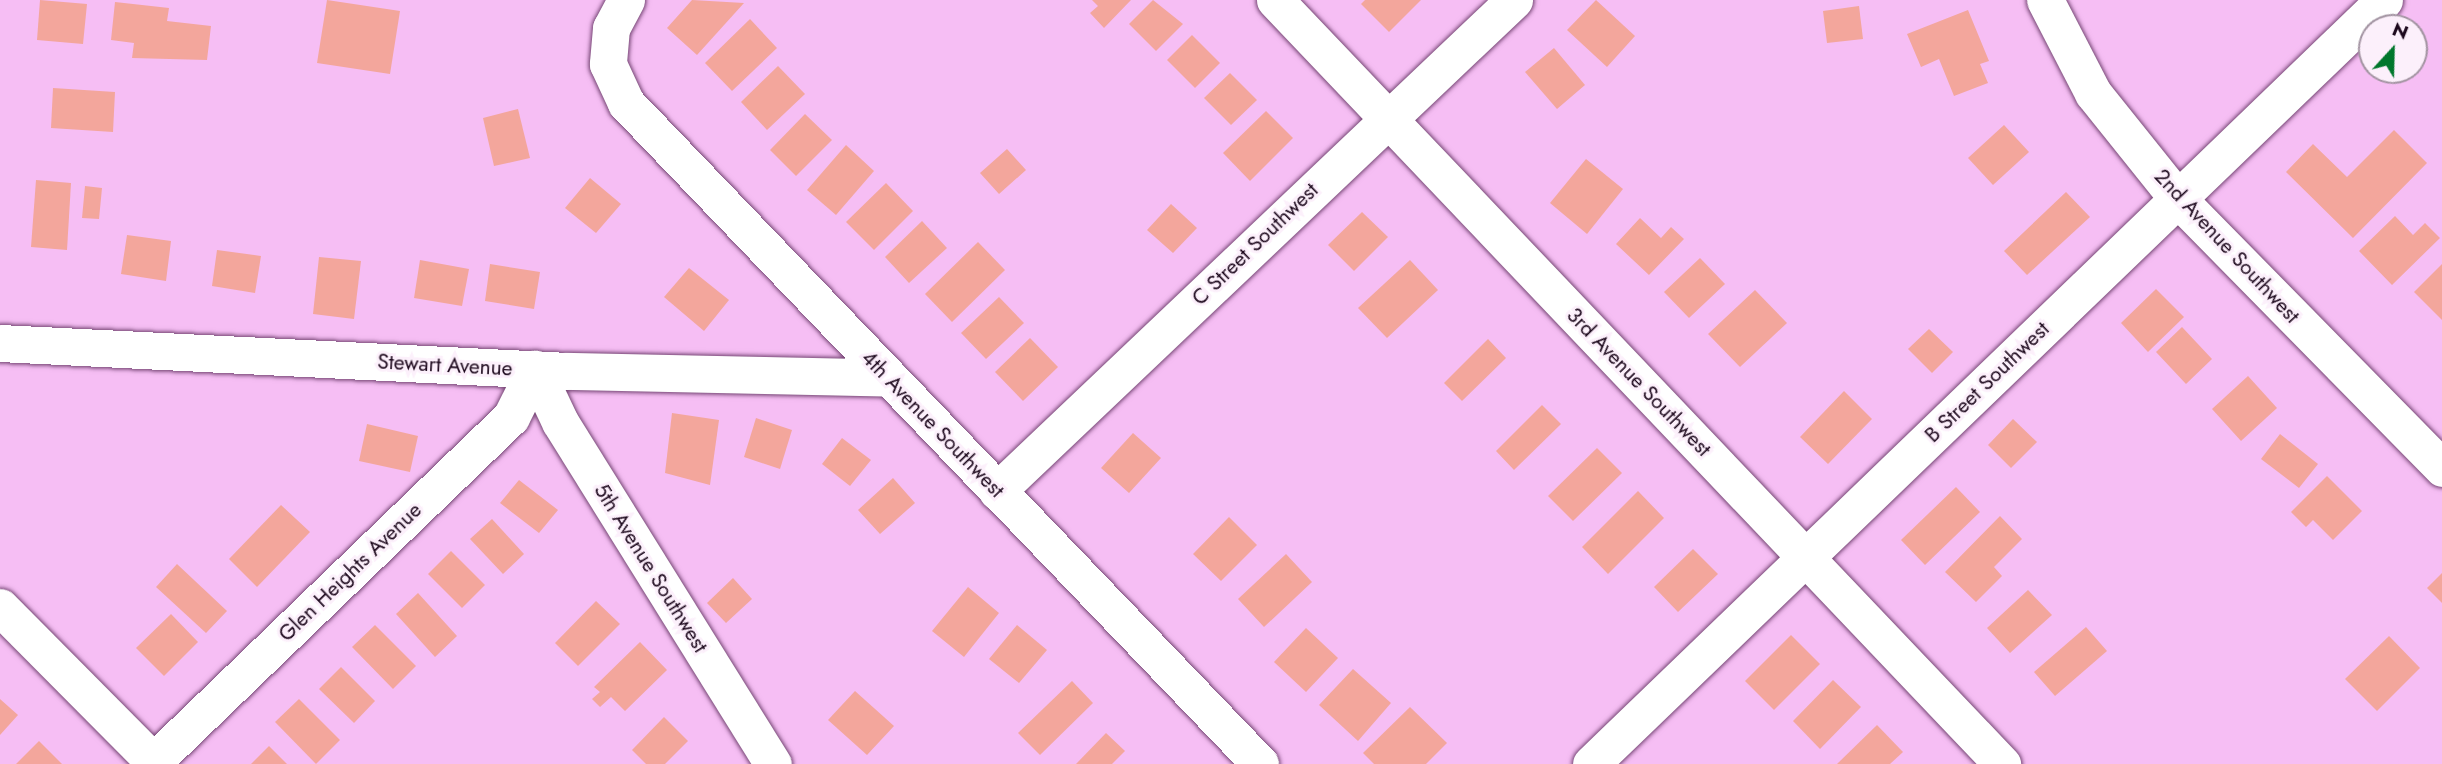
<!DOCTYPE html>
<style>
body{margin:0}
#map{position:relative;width:2442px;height:764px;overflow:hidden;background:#f6bef4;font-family:Jost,sans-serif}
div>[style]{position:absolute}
.building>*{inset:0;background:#f3a69c}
.roads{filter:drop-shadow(0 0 2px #764675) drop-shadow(0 0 2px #764675)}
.minor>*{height:37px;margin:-18.5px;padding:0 18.5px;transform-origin:18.5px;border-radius:18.5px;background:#fff}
span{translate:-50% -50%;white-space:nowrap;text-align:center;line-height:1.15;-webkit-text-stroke:6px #fcf0fb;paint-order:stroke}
.street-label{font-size:21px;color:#1d091d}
.north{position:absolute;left:2358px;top:14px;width:70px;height:70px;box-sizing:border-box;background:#fcf0fb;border:2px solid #a394a2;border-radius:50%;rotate:22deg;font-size:19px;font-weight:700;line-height:28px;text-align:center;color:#1d091d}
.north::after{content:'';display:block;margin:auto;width:24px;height:32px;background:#00772c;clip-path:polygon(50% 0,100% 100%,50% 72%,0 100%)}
</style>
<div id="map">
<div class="building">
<div style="clip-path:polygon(40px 0,87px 4px,83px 44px,37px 40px)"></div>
<div style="clip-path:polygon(327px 0,400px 11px,390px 74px,317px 63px)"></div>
<div style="clip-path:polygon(692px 0,744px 3px,697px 55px,667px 28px)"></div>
<div style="clip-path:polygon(1092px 0,1131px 0,1104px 28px,1090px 13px,1098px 6px)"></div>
<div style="clip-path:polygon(1153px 0,1183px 24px,1156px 51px,1129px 24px)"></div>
<div style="clip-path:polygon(1365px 0,1421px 0,1389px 32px,1361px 4px)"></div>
<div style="clip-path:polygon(1596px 0,1635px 36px,1607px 67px,1567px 30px)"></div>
<div style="clip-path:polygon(115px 2px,169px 8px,167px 21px,211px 26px,207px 60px,132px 58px,134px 43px,111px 40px)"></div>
<div style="clip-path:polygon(1859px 6px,1863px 39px,1827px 43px,1823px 11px)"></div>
<div style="clip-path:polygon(1968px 10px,1989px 61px,1980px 64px,1988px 83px,1954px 96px,1939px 59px,1921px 67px,1907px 34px)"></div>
<div style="clip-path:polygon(750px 19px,777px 48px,732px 91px,705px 63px)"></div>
<div style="clip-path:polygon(1192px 35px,1220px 63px,1195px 88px,1167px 60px)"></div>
<div style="clip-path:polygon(1554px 48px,1585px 85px,1557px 109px,1525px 72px)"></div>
<div style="clip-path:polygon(778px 66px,805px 94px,767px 130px,741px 102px)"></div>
<div style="clip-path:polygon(1230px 73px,1257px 100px,1231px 125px,1204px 98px)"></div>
<div style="clip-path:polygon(53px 88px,115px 92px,113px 132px,51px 128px)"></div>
<div style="clip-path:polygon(518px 109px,530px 158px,494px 166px,483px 118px)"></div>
<div style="clip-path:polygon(1266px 111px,1293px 138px,1250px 181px,1223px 153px)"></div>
<div style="clip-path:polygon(805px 114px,832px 140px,796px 176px,770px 150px)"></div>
<div style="clip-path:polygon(2004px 125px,2029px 152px,1993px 185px,1968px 158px)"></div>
<div style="clip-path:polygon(2394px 130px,2427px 163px,2353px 238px,2286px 172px,2313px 144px,2347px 177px)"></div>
<div style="clip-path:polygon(846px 145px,874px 171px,836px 215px,807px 190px)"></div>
<div style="clip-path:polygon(1007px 149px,1026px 170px,999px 194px,980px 173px)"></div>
<div style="clip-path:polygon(1586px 159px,1623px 189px,1587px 234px,1550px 203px)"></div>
<div style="clip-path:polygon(590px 178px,621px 204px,596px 233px,565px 208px)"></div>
<div style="clip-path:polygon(36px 180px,71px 183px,67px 250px,31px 247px)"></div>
<div style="clip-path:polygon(886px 183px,913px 211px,874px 250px,846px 222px)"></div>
<div style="clip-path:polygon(85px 186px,102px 188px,99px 219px,82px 218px)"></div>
<div style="clip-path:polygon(2066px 192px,2090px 217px,2027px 275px,2004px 251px)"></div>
<div style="clip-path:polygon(1171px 204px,1197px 228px,1173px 253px,1147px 230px)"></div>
<div style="clip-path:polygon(1362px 212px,1388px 237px,1354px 271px,1328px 245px)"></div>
<div style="clip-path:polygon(2395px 216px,2413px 235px,2425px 223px,2440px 238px,2392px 285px,2359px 251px)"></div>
<div style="clip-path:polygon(1640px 218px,1661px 238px,1671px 227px,1684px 239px,1649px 275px,1616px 244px)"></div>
<div style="clip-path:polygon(922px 221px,947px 248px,909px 283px,885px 257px)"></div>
<div style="clip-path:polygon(127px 235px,171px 241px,166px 281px,121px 274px)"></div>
<div style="clip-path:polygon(978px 242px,1005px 270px,952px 322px,925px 294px)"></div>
<div style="clip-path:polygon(217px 250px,261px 256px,255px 293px,212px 286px)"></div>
<div style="clip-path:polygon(319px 257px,361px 261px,354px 319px,313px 314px)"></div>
<div style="clip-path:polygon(1700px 258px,1725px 284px,1689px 318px,1664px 292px)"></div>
<div style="clip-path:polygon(420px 260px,469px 269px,462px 306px,414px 298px)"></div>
<div style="clip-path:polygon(1410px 260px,1438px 290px,1387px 338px,1358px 308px)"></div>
<div style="clip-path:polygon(490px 264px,540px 272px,534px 309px,485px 301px)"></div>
<div style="clip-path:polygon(2442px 264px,2442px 320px,2414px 292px)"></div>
<div style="clip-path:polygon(689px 268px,729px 300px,704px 331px,664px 297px)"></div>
<div style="clip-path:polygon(2156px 289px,2184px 317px,2148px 352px,2121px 323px)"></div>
<div style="clip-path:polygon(1755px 290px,1787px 323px,1740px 367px,1708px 334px)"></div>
<div style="clip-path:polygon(999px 297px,1024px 323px,986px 359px,961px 333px)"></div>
<div style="clip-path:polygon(2182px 327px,2212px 359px,2186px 384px,2156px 352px)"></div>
<div style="clip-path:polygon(1929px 329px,1953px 352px,1932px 373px,1908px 349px)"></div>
<div style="clip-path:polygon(1030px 338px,1058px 367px,1023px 401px,995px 372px)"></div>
<div style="clip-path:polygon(1488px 339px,1506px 358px,1462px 401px,1444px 383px)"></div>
<div style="clip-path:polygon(2248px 376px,2277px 408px,2241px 441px,2212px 409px)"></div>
<div style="clip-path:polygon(1844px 391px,1872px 419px,1828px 464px,1800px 437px)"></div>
<div style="clip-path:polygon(1542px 405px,1561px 424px,1514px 470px,1496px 451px)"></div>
<div style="clip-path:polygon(672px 413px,719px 420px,710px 485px,665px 473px)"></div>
<div style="clip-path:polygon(756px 418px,792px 430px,780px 469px,744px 457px)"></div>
<div style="clip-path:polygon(2013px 419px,2037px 442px,2011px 468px,1988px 445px)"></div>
<div style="clip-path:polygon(367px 424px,418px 436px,410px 472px,359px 461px)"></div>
<div style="clip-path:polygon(1133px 433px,1161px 458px,1129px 493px,1101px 468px)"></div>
<div style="clip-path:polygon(2280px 434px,2318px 464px,2299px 488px,2261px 459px)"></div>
<div style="clip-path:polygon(842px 438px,871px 460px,850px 486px,822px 464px)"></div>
<div style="clip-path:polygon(1597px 448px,1622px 473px,1573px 521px,1548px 496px)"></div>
<div style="clip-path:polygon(2327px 476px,2362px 511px,2333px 540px,2313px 520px,2306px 527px,2291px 512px)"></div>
<div style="clip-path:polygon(893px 478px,915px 503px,880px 534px,858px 510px)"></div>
<div style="clip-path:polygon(519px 480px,558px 510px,539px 533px,500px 503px)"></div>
<div style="clip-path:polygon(1956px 487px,1980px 512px,1925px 565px,1901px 540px)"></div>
<div style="clip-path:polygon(1638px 491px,1664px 518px,1608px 574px,1582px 547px)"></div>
<div style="clip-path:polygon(281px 505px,310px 532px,257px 587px,229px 559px)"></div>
<div style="clip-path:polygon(2000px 516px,2022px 539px,1994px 567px,2002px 576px,1976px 602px,1945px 572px)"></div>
<div style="clip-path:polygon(1229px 517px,1257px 545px,1221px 581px,1193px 554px)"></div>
<div style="clip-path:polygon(492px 519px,524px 554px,503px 574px,470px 539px)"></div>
<div style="clip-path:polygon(1693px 549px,1718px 574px,1678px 612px,1654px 587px)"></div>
<div style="clip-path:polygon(451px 551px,485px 585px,462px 608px,428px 574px)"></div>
<div style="clip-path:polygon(1286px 554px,1312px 582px,1264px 627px,1238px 599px)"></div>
<div style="clip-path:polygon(177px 564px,227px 611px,206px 633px,156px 587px)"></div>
<div style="clip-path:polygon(2442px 573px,2442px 603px,2427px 588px)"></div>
<div style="clip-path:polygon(733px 578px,752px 599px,726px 623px,707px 603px)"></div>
<div style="clip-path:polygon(968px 587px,999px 613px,964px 657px,932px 631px)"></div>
<div style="clip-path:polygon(2028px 590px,2052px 615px,2010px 653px,1987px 628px)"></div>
<div style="clip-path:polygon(418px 593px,457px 636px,435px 657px,396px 614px)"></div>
<div style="clip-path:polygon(596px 601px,620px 624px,578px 666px,555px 643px)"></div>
<div style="clip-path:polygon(171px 614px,198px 642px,164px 676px,136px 648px)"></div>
<div style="clip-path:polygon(375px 625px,416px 666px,393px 689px,352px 647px)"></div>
<div style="clip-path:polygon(1017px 625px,1047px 650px,1019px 683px,989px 659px)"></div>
<div style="clip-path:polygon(2086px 627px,2107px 651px,2055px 696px,2034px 672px)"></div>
<div style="clip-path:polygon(1306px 628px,1338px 658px,1306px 692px,1274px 662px)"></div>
<div style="clip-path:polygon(1791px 635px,1820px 664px,1774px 710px,1745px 681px)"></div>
<div style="clip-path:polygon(2389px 636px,2420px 668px,2377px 711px,2345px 679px)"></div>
<div style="clip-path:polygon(640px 642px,667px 670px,625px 711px,611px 697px,600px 707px,592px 699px,600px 692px,594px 687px)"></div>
<div style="clip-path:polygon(341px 667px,375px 701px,354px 723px,319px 689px)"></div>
<div style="clip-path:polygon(1353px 669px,1391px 703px,1358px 741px,1319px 705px)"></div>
<div style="clip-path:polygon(1833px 680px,1861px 707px,1820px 749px,1793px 721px)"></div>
<div style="clip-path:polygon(1072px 681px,1093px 703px,1040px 755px,1018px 733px)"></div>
<div style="clip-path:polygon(855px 691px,894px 726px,867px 755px,828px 720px)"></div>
<div style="clip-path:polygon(0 699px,18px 715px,0 735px)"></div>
<div style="clip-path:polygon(299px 699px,340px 740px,316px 764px,275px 722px)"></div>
<div style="clip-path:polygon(1410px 707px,1447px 743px,1426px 764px,1374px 764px,1363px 753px)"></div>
<div style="clip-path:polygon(664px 717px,688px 741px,665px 764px,646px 764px,632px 750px)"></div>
<div style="clip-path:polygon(1877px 725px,1903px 752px,1890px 764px,1837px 764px)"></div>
<div style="clip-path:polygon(1106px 733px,1125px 751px,1112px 764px,1076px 764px)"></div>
<div style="clip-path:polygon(39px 741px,62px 764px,16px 764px)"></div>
<div style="clip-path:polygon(269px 746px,287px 764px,251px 764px)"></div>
</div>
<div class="roads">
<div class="minor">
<div style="left:626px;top:0;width:32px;rotate:118deg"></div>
<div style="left:611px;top:28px;width:36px;rotate:95deg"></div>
<div style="left:608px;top:64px;width:43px;rotate:65.2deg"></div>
<div style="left:626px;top:103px;width:916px;rotate:46.19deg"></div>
<div style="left:1275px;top:0;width:1055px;rotate:46.42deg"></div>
<div style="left:2045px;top:0;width:105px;rotate:62.7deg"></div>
<div style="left:2093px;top:93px;width:136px;rotate:51.3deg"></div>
<div style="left:2178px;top:199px;width:377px;rotate:45.5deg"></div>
<div style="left:0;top:343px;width:569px;rotate:2.82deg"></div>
<div style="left:568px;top:371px;width:321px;rotate:1.2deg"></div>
<div style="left:535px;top:369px;width:59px;rotate:64.7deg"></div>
<div style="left:560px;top:422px;width:403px;rotate:58.1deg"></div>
<div style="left:997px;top:491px;width:713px;rotate:-43.52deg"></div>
<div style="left:0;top:607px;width:221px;rotate:45.2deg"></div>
<div style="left:151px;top:764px;width:500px;rotate:-43.95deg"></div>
<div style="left:511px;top:417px;width:54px;rotate:-63.4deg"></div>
<div style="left:1591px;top:764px;width:1101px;rotate:-43.93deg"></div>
</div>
</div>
<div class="street-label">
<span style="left:1255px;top:244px;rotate:-44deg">C Street Southwest</span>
<span style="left:2227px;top:246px;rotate:47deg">2nd Avenue Southwest</span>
<span style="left:445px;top:365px;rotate:3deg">Stewart Avenue</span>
<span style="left:1639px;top:382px;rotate:46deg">3rd Avenue Southwest</span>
<span style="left:1987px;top:382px;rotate:-44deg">B Street Southwest</span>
<span style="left:933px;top:424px;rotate:46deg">4th Avenue Southwest</span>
<span style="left:651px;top:568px;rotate:58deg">5th Avenue Southwest</span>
<span style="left:350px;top:572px;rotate:-44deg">Glen Heights Avenue</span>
</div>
<div class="north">N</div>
</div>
